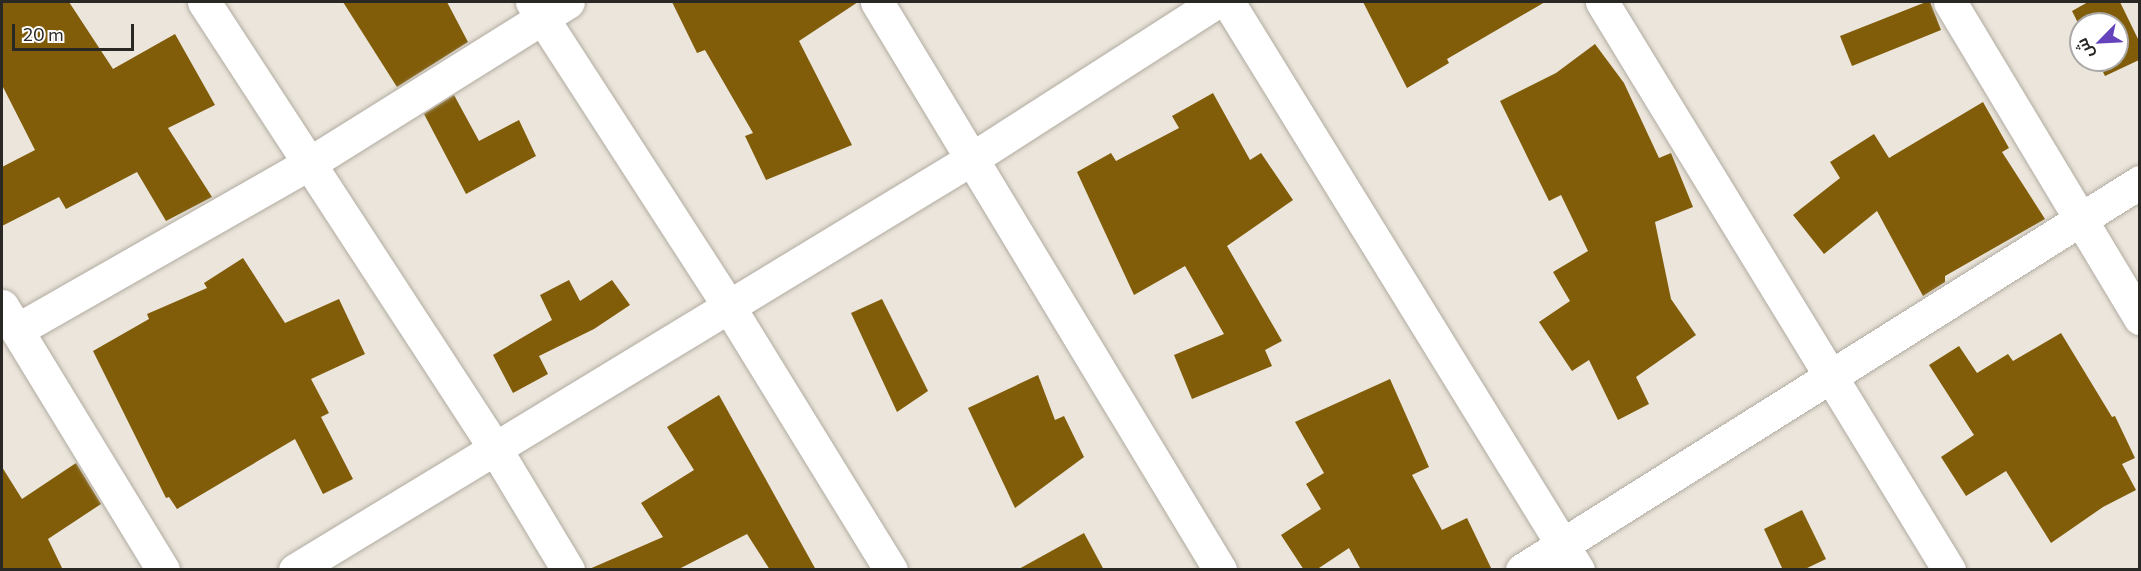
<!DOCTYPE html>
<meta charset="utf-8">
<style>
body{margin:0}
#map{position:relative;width:2141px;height:571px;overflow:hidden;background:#ebe5db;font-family:Commissioner,Cairo,sans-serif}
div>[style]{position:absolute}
.building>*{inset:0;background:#815d09}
.roads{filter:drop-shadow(0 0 2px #b1aba1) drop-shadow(0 0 2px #b1aba1)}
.street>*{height:33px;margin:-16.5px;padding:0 16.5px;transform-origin:16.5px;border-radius:16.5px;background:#fff}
.secondary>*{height:33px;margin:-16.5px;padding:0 16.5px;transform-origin:16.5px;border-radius:16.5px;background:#fff}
span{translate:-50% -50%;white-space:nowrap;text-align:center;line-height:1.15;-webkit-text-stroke:6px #fff;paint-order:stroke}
.frame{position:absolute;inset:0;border:3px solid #2a2824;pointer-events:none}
.north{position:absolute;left:2069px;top:12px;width:60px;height:60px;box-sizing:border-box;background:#fff;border:2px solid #aaa9a7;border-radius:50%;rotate:246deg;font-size:16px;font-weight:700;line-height:24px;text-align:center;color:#2a2824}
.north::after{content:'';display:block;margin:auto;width:21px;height:27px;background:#6443bc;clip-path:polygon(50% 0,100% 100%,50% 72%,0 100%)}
.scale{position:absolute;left:12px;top:24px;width:122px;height:27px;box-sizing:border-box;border:3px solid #2a2824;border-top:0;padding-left:8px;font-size:18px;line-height:21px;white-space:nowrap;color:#2a2824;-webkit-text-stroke:4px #fff;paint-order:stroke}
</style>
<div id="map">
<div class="building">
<div style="clip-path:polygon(2px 2px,69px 2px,113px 69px,175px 34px,215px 105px,168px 128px,212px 197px,166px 221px,137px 172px,66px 209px,59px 197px,2px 226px,2px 167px,35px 150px,2px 85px)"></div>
<div style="clip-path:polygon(343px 2px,447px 2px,468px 42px,397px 87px)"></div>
<div style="clip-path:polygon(672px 2px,858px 2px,799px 41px,852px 145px,766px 180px,745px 136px,753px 133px,705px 50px,697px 53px)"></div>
<div style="clip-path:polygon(1363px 2px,1545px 2px,1447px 59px,1449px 63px,1407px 88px)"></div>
<div style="clip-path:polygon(1926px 2px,1930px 2px,1941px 30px,1852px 66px,1840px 36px)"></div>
<div style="clip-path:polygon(2088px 2px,2120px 2px,2139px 41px,2139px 60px,2105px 76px,2097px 60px,2117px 60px,2117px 24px,2081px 24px,2081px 29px,2072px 11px)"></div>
<div style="clip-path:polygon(1595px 44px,1624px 83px,1659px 158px,1671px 153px,1693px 207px,1655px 222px,1671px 299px,1696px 335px,1636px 377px,1649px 404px,1618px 420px,1589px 360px,1572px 371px,1539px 322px,1570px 301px,1553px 272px,1588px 251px,1561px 195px,1549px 201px,1500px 101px,1556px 73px)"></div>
<div style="clip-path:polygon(1213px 93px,1250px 160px,1261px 153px,1293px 200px,1227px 246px,1282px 341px,1265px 350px,1272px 366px,1192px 399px,1174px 355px,1224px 334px,1185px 266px,1134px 295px,1077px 172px,1111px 153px,1116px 161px,1179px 128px,1172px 116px)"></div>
<div style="clip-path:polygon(454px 95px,479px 141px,519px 120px,536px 156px,466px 194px,424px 114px)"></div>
<div style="clip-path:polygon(1983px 102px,2009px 148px,2002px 152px,2045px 219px,1945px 276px,1945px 282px,1923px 296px,1877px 211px,1824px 254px,1793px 215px,1840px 178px,1830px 162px,1874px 134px,1889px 158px)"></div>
<div style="clip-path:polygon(243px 258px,285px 323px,339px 299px,365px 354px,311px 379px,329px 413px,321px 417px,353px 479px,323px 494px,295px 439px,177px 509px,169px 497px,166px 498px,93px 351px,149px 319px,147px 314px,207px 288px,204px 283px)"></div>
<div style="clip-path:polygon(569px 280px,580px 301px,612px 280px,630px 305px,594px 329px,539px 356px,548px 374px,513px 393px,493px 355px,552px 320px,540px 295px)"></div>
<div style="clip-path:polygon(882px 299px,928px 391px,897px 412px,851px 313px)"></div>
<div style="clip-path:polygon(2061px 333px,2112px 417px,2115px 416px,2135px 458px,2122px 464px,2136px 490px,2103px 507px,2051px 543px,2006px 471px,1966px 496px,1941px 457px,1974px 435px,1929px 365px,1959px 346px,1977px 373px,2008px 354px,2013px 361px)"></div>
<div style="clip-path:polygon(1038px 375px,1055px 420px,1064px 416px,1084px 457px,1015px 508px,968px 408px)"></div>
<div style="clip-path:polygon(1390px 379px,1429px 467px,1412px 475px,1442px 530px,1467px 518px,1492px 570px,1361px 570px,1349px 548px,1316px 570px,1304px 570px,1281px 535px,1321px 509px,1306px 484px,1324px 473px,1295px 422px)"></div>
<div style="clip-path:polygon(719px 395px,816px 570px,770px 570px,747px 534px,677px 570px,587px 570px,663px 537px,641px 503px,694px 470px,667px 427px)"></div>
<div style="clip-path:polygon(76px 463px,101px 504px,48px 539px,63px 570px,2px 570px,2px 467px,22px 499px)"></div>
<div style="clip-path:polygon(1802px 510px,1826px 559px,1803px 570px,1783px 570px,1764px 529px)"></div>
<div style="clip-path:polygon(1084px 533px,1104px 570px,1017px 570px)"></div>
</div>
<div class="roads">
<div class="street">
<div style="left:532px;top:2px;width:363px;rotate:57.1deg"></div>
<div style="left:729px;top:307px;width:309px;rotate:58.4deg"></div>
<div style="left:877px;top:2px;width:664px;rotate:58.87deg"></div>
<div style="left:1228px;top:2px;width:667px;rotate:58.36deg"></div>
<div style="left:1602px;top:2px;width:666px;rotate:58.58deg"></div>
<div style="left:1950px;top:2px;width:369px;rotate:59deg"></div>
<div style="left:2px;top:306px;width:309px;rotate:58.6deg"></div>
<div style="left:17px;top:330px;width:337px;rotate:-29.7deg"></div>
<div style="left:310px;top:163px;width:304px;rotate:-32deg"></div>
<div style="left:295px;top:570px;width:793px;rotate:-31.29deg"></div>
<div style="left:973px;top:158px;width:289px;rotate:-32.7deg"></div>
<div style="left:1522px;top:570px;width:730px;rotate:-32.12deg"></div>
</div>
<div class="secondary">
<div style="left:204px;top:2px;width:535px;rotate:56.9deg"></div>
<div style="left:496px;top:450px;width:140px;rotate:59deg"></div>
</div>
</div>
<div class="frame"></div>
<div class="north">ش</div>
<div class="scale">20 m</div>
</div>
